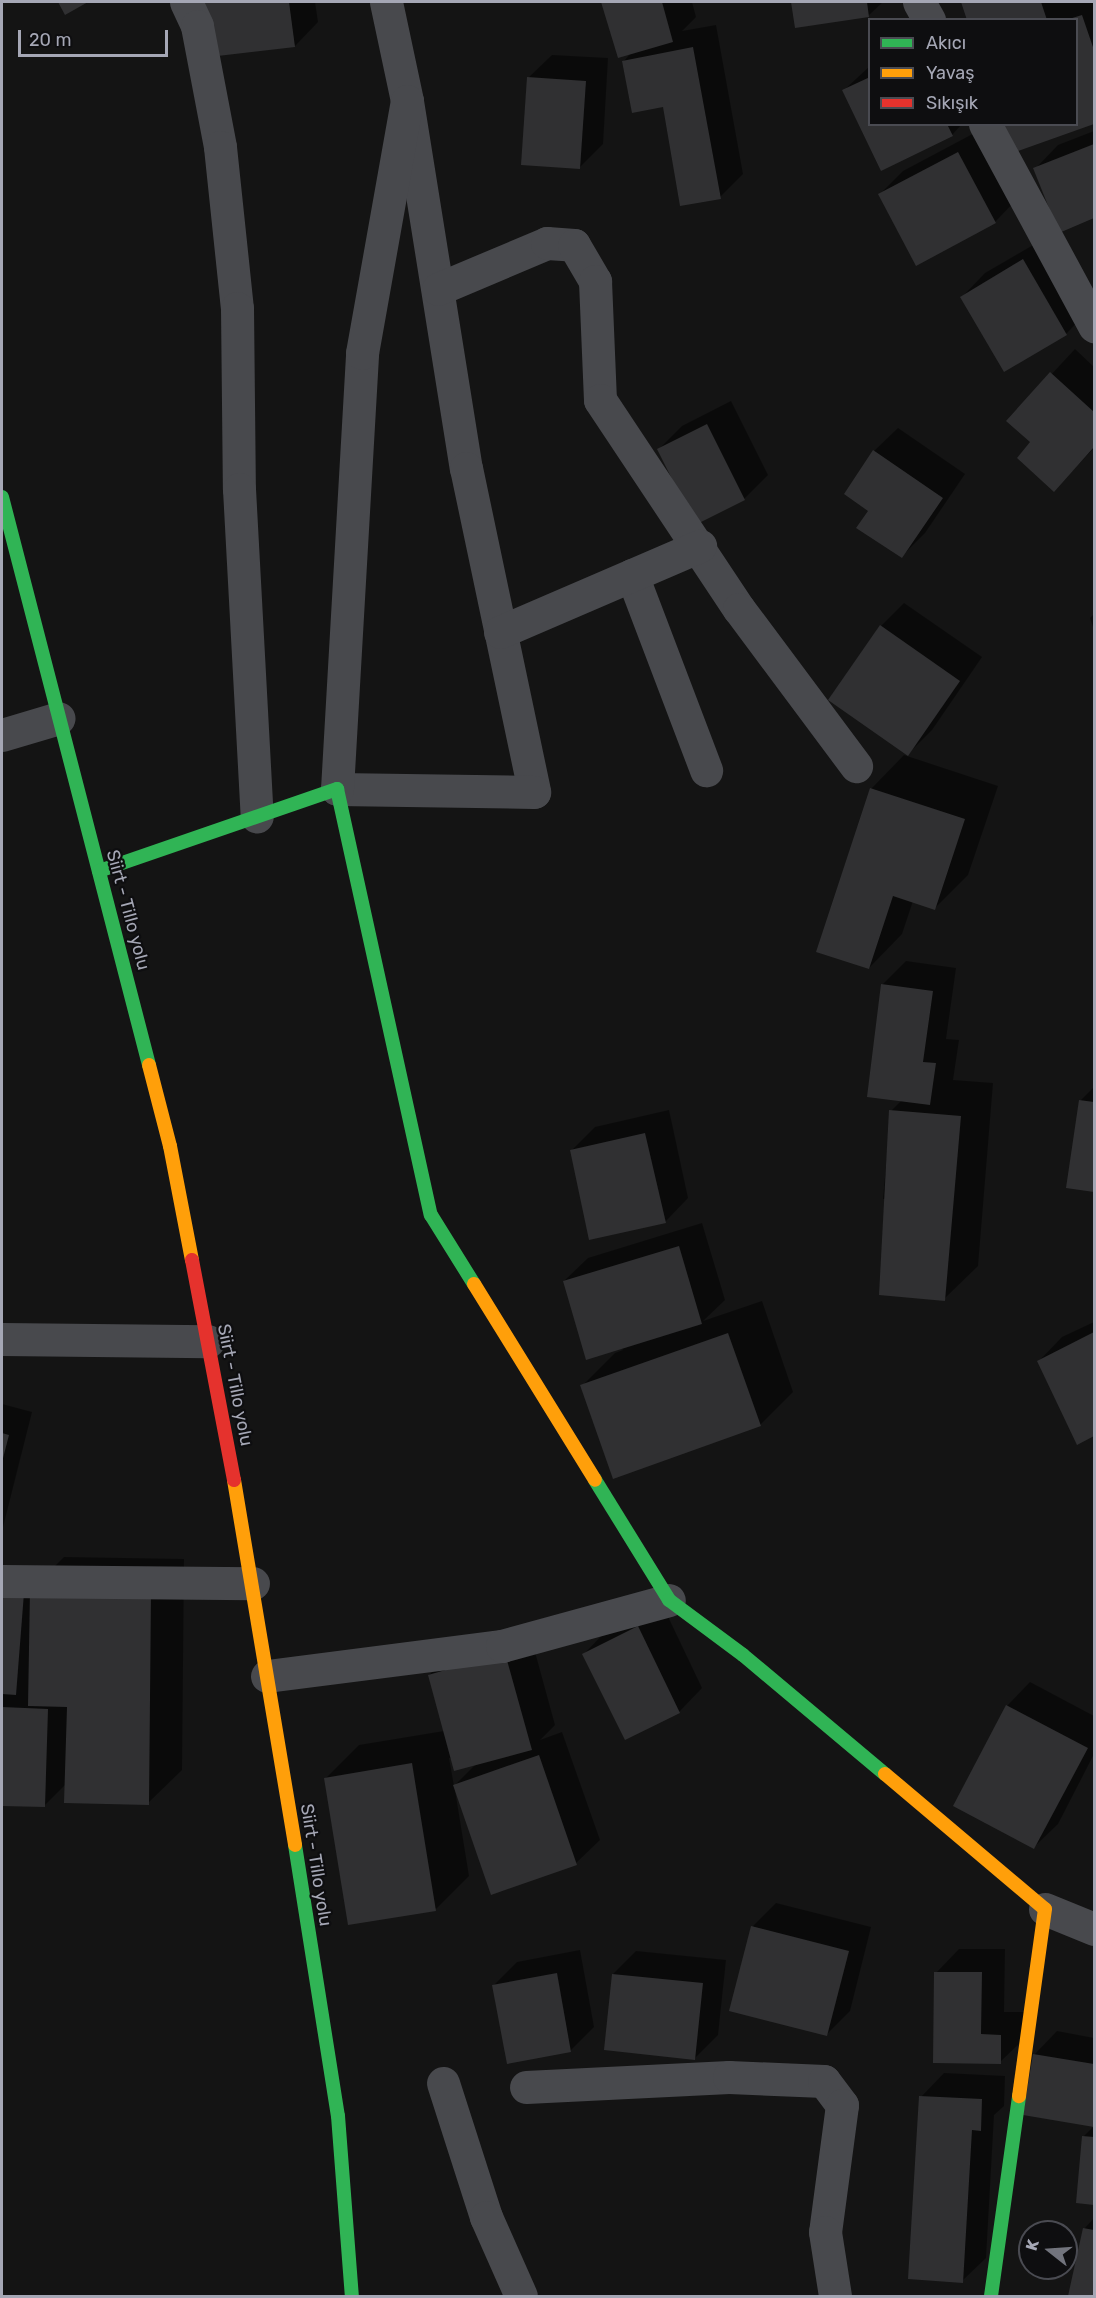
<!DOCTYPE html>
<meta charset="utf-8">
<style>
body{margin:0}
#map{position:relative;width:1096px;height:2298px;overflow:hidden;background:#141414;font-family:Rubik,sans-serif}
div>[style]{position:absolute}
.shadow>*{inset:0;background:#0007}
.building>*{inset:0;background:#303032}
.street>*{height:33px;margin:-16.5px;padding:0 16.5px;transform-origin:16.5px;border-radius:16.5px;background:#48494d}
.fast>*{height:14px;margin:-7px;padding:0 7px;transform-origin:7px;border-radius:7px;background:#30b455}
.slow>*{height:14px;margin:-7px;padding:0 7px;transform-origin:7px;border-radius:7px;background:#ff9f0a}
.jam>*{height:14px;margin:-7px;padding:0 7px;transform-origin:7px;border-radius:7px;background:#e5322d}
span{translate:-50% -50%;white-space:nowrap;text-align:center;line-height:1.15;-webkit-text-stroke:4.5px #0e0e10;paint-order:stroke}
.street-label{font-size:18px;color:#a5a7b5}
.frame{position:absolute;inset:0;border:3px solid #a5a7b5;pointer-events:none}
.legend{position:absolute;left:868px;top:18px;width:210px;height:108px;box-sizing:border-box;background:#0e0e10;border:2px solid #4a4b52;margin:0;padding:8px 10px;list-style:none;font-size:18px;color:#a5a7b5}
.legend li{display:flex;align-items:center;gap:12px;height:30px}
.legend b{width:30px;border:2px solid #4a4b52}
.north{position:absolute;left:1018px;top:2220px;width:60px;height:60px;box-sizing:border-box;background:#0e0e10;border:2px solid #4a4b52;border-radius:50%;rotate:287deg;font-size:16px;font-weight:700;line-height:24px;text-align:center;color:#a5a7b5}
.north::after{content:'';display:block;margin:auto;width:21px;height:27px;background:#72747d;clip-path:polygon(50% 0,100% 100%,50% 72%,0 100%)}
.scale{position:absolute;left:18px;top:30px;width:150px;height:27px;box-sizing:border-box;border:3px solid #a5a7b5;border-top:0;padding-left:8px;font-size:18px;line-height:21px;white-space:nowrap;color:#a5a7b5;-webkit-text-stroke:4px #0e0e10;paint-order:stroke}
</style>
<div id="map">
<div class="shadow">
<div style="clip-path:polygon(202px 2px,315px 2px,318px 22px,295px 46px)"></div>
<div style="clip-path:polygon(603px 2px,692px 2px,696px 17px,682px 31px,716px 25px,743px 174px,720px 197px,664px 106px,624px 61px,632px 52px,619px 57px)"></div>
<div style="clip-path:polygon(792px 2px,883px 2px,868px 16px,796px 26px)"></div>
<div style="clip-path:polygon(962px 2px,1094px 2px,1094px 122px,1008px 153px,1076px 124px,1076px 20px,969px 20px)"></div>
<div style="clip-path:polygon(552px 55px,608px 58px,603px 144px,580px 167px,528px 78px)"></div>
<div style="clip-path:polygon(870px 66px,870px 124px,962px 124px,952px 135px,882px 169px,843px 91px)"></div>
<div style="clip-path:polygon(982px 129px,1018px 198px,995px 222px,879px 195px,903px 171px)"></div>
<div style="clip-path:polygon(1094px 131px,1094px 216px,1060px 231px,1035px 169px,1058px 145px)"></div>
<div style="clip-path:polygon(1047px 237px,1089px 310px,1066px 334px,962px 297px,985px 273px)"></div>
<div style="clip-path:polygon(1075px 349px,1094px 367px,1094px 448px,1054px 490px,1032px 442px,1008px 421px)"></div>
<div style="clip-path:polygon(731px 401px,768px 475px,744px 499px,659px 449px,682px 426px)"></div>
<div style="clip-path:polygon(898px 428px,965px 474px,925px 533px,902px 556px,871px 511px,874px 451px)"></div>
<div style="clip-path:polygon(904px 603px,982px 657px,932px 730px,908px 754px,881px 626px)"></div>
<div style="clip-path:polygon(1094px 614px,1094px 630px,1090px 618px)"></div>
<div style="clip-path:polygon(904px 755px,998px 786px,968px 875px,935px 908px,913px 901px,902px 934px,869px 968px,871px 789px)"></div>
<div style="clip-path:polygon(906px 961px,956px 968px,946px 1039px,959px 1040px,953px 1080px,993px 1083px,978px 1266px,944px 1299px,889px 1199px,883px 1199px,891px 1111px,902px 1100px,882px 985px)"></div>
<div style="clip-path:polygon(1094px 1087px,1094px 1190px,1068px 1187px,1081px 1100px)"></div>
<div style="clip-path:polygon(669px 1110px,688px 1198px,665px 1222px,571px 1151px,595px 1127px)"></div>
<div style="clip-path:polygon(702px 1223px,725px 1300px,703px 1321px,762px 1301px,793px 1392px,760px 1425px,582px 1386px,615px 1353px,623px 1350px,564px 1281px,588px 1258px)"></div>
<div style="clip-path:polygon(1094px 1322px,1094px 1434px,1078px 1443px,1039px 1361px,1062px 1337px)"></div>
<div style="clip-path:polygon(2px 1404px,32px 1412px,2px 1531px)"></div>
<div style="clip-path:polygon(64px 1557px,184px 1559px,182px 1770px,148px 1803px,66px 1784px,44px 1806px,2px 1804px,2px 1566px,47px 1574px)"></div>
<div style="clip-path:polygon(662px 1604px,702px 1688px,679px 1712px,584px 1654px,607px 1630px)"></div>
<div style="clip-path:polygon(evenodd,529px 1630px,555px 1725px,540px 1740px,562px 1732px,600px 1840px,576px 1863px,455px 1790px,469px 1876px,436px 1909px,326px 1778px,359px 1745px,444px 1731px,429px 1675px,453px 1652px,529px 1630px,449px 1758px,476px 1764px,454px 1786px,449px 1758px)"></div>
<div style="clip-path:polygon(1030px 1682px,1094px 1716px,1094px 1754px,1058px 1824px,1034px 1847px,1007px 1706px)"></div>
<div style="clip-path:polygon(776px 1903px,871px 1927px,850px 2011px,827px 2034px,753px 1926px)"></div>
<div style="clip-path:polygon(959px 1949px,1005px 1949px,1004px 2012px,1024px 2012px,1024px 2039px,1000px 2062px,936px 1973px)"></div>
<div style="clip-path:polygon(580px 1950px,594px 2027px,570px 2051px,493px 1986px,517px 1962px)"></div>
<div style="clip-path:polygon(636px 1951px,726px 1960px,718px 2035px,695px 2058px,613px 1974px)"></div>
<div style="clip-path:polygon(1057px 2031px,1094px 2038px,1094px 2126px,1024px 2114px,1034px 2055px)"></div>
<div style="clip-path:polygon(944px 2073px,1005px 2076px,1004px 2106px,994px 2115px,986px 2258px,962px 2281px,921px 2097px)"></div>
<div style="clip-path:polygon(1094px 2126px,1094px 2204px,1077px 2202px,1084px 2136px)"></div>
<div style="clip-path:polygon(1094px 2218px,1094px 2296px,1070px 2296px,1084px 2229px)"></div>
</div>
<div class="building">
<div style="clip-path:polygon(58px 2px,88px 2px,65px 15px)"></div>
<div style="clip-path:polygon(201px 2px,289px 2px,295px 47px,209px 57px)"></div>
<div style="clip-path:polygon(601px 2px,662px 2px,673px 42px,618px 58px)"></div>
<div style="clip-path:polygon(791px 2px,867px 2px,869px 17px,795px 28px)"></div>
<div style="clip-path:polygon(961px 2px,1041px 2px,1047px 20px,967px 20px)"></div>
<div style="clip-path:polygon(1082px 15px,1094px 50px,1094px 124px,1007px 155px,996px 124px,1076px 124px,1076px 20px,1069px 19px)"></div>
<div style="clip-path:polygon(693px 47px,721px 199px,680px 206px,663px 107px,632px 113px,622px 61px)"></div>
<div style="clip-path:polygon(527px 77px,586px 81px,580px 169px,521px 165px)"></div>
<div style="clip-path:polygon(870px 77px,870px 124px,947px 124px,953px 136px,881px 171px,842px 90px)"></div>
<div style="clip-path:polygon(1094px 144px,1094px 218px,1059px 233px,1033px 168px)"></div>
<div style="clip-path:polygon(958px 152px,996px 223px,916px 266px,878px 194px)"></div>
<div style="clip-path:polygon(1023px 259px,1067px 335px,1004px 372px,960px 297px)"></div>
<div style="clip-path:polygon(1050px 372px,1094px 412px,1094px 447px,1054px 492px,1017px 458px,1030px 442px,1006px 421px)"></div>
<div style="clip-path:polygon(707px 424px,745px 500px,695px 525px,657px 449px)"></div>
<div style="clip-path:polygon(873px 450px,943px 498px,902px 558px,856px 528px,868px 511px,844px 494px)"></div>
<div style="clip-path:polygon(880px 625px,960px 681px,908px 756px,828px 700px)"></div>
<div style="clip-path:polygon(870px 788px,965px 819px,935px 910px,893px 896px,869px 969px,816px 952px)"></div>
<div style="clip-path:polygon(881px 984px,933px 991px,923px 1062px,936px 1063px,930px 1105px,867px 1097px)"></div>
<div style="clip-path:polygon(1079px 1100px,1094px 1102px,1094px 1192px,1066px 1188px)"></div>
<div style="clip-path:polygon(889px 1110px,961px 1116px,945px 1301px,879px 1295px)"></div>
<div style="clip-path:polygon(645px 1133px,666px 1223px,589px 1240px,570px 1150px)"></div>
<div style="clip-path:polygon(679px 1246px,702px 1324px,586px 1360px,563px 1281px)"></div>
<div style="clip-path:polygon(1094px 1332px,1094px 1436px,1077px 1445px,1037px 1361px)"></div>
<div style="clip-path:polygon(728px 1333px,761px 1426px,613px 1479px,580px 1385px)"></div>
<div style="clip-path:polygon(2px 1433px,9px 1435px,2px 1462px)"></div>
<div style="clip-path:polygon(30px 1589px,151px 1592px,149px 1805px,64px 1803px,67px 1707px,28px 1706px)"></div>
<div style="clip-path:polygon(2px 1591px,24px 1593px,16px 1695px,2px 1694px)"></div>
<div style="clip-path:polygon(638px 1626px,680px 1713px,625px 1740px,582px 1654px)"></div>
<div style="clip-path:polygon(505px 1653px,532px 1750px,454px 1771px,428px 1675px)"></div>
<div style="clip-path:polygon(1006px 1705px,1088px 1748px,1034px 1849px,953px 1806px)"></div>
<div style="clip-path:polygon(2px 1707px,48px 1709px,45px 1807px,2px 1806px)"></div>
<div style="clip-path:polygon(539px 1755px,577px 1865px,491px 1895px,453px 1785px)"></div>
<div style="clip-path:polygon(412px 1763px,436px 1911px,348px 1925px,324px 1778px)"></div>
<div style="clip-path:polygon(751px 1926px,849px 1951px,827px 2036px,729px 2011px)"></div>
<div style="clip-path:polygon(934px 1972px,982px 1972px,981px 2034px,1001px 2035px,1001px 2064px,933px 2063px)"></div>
<div style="clip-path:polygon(557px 1973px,571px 2052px,507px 2064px,492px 1985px)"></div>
<div style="clip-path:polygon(612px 1974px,703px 1983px,695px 2060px,604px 2050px)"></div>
<div style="clip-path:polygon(1033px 2054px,1094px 2064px,1094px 2127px,1023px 2115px)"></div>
<div style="clip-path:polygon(919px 2096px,982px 2099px,981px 2131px,972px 2130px,963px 2283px,908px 2279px)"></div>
<div style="clip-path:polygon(1082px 2136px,1094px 2137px,1094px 2205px,1076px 2203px)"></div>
<div style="clip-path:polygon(1083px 2228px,1094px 2230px,1094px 2296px,1068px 2296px)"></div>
</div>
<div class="street">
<div style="left:186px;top:2px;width:26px;rotate:65deg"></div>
<div style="left:197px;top:26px;width:123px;rotate:79.2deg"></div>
<div style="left:220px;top:147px;width:162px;rotate:84deg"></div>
<div style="left:237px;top:308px;width:181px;rotate:89.4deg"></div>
<div style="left:239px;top:489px;width:328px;rotate:86.9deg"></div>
<div style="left:386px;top:2px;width:101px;rotate:78deg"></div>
<div style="left:407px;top:101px;width:372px;rotate:80.9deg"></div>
<div style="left:466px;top:468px;width:331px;rotate:78.1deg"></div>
<div style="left:534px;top:792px;width:197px;rotate:-179.1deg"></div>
<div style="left:337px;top:789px;width:437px;rotate:-86.7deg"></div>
<div style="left:362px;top:353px;width:256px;rotate:-79.9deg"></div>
<div style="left:919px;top:2px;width:21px;rotate:61deg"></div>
<div style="left:985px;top:124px;width:230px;rotate:61.6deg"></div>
<div style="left:438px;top:289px;width:118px;rotate:-22.9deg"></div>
<div style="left:547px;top:243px;width:27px;rotate:4deg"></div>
<div style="left:574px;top:245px;width:42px;rotate:59.7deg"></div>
<div style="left:595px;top:281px;width:119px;rotate:87.6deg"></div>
<div style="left:600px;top:400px;width:251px;rotate:56.4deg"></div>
<div style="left:739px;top:609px;width:196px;rotate:53.3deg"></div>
<div style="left:632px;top:575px;width:209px;rotate:69.2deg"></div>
<div style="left:500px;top:632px;width:218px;rotate:-23.3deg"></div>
<div style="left:2px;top:735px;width:59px;rotate:-16.6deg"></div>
<div style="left:2px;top:1339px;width:206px;rotate:0.6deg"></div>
<div style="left:2px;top:1581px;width:251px;rotate:0.5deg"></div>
<div style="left:267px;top:1676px;width:237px;rotate:-7.3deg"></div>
<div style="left:502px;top:1646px;width:173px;rotate:-15.4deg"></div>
<div style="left:1045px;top:1909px;width:53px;rotate:22.2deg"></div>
<div style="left:443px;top:2083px;width:141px;rotate:72.2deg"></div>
<div style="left:486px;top:2217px;width:86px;rotate:66.1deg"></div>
<div style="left:526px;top:2087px;width:203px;rotate:-2.8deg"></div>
<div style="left:729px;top:2077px;width:95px;rotate:2.4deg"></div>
<div style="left:824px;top:2081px;width:30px;rotate:53deg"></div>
<div style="left:842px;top:2105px;width:128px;rotate:97.6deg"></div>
<div style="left:825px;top:2232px;width:65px;rotate:81.1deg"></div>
</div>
<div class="fast">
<div style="left:2px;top:497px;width:587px;rotate:75.49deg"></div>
<div style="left:99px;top:871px;width:252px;rotate:-19deg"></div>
<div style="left:337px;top:789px;width:436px;rotate:77.6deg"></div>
<div style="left:431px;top:1215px;width:81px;rotate:58.1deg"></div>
<div style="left:595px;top:1480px;width:141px;rotate:58.3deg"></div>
<div style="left:669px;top:1600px;width:92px;rotate:36.6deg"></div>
<div style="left:743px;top:1655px;width:185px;rotate:40deg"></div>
<div style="left:295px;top:1845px;width:274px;rotate:81deg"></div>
<div style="left:338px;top:2116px;width:181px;rotate:85.6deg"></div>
<div style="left:991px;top:2296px;width:202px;rotate:-82deg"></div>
</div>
<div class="slow">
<div style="left:149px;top:1065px;width:84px;rotate:75.5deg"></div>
<div style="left:170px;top:1146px;width:116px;rotate:79.1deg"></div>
<div style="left:474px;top:1284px;width:230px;rotate:58.3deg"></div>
<div style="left:234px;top:1480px;width:370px;rotate:80.5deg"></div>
<div style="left:885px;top:1774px;width:209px;rotate:40.2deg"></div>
<div style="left:1045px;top:1909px;width:189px;rotate:97.9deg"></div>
</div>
<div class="jam">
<div style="left:192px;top:1260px;width:224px;rotate:79.2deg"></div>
</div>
<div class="street-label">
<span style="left:128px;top:910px;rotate:75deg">Siirt - Tillo yolu</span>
<span style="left:235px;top:1385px;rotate:79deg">Siirt - Tillo yolu</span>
<span style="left:316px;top:1865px;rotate:81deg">Siirt - Tillo yolu</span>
</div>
<div class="frame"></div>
<ul class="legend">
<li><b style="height:8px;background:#30b455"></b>Akıcı</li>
<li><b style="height:8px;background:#ff9f0a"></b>Yavaş</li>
<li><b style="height:8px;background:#e5322d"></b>Sıkışık</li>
</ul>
<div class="north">K</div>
<div class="scale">20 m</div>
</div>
